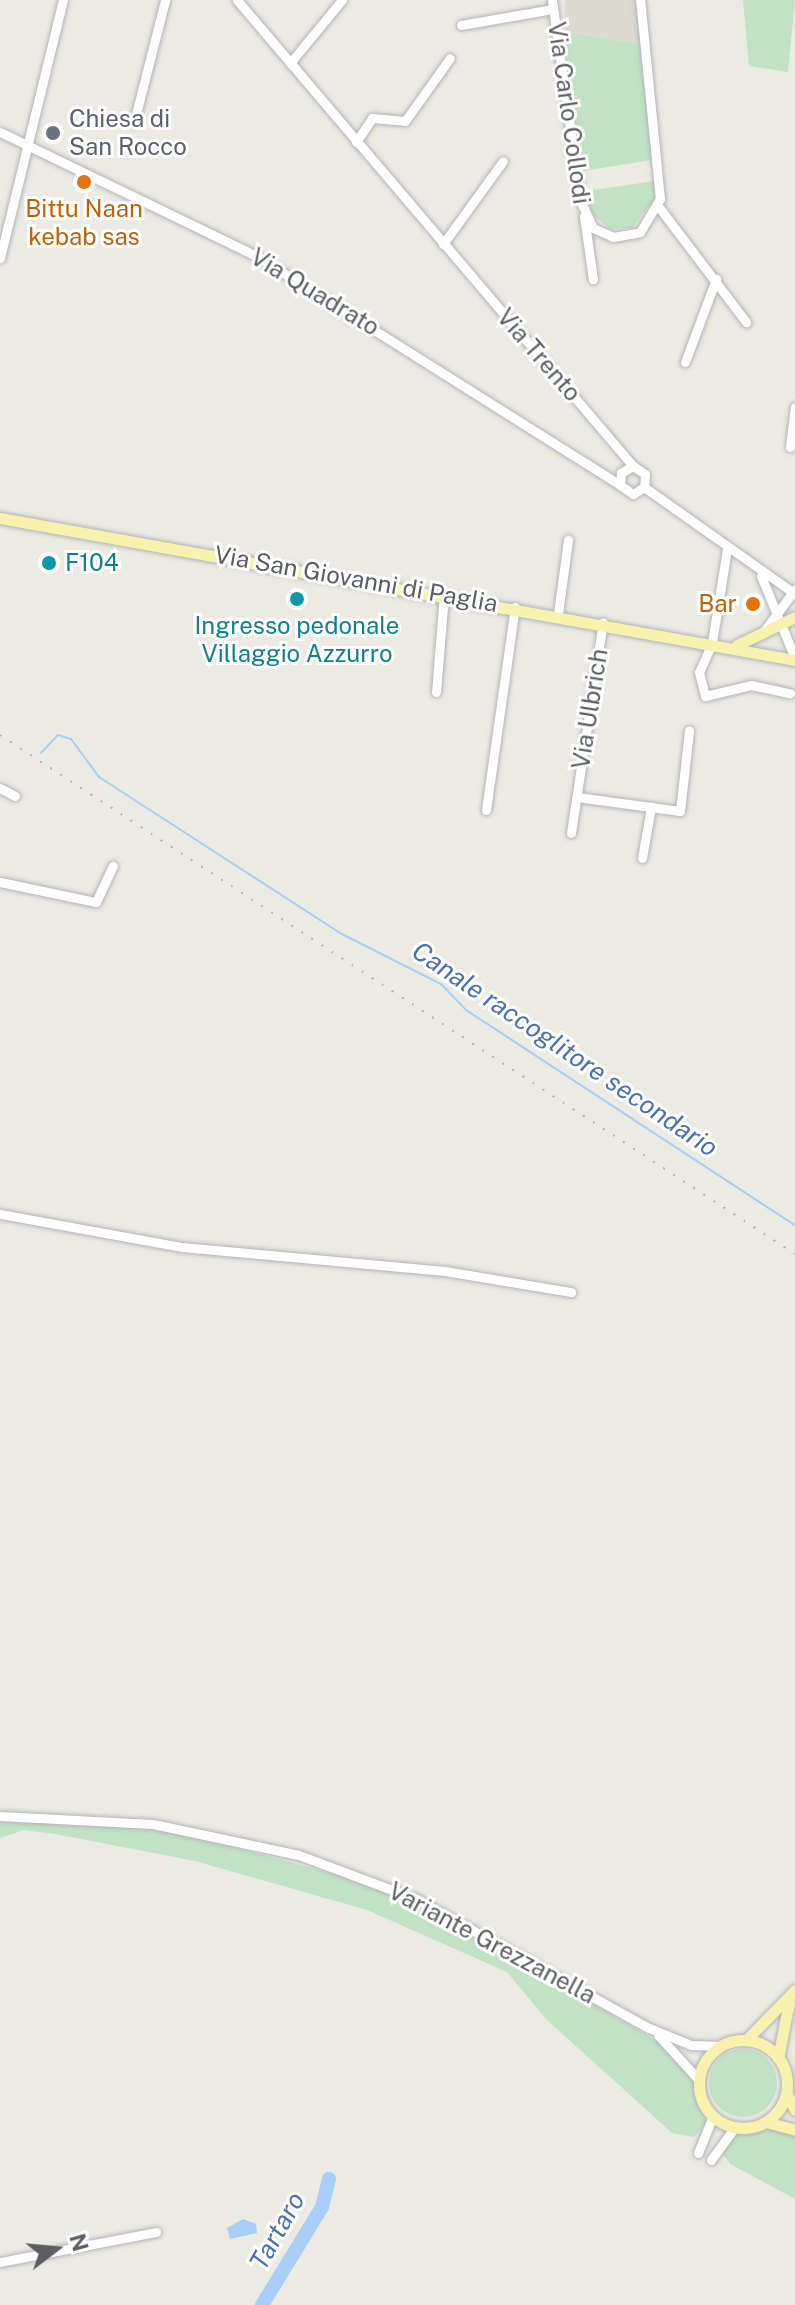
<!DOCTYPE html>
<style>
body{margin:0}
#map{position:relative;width:795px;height:2305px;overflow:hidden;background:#ecebe3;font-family:"Public Sans",sans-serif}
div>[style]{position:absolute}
.education>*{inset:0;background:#dcdad1}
.green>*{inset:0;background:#c2e2c5}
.round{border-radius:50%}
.water>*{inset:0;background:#a9cef7}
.stream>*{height:2px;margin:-1px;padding:0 1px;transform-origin:1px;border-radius:1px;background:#a9cef7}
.river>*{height:14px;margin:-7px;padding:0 7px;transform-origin:7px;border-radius:7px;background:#a9cef7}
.roads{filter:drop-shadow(0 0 2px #b3b5b9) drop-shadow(0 0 2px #b3b5b9)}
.minor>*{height:9px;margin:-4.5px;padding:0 4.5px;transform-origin:4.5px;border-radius:4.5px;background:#fff}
.major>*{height:11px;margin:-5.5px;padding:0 5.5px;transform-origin:5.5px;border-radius:5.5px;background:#f7f2ad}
.major>.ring{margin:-5.5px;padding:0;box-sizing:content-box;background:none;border:11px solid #f7f2ad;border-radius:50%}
.rail>*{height:2px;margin-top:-1px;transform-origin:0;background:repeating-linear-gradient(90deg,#b3b4b4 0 2px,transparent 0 12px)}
.dots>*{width:22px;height:22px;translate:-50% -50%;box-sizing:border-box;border:4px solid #fff;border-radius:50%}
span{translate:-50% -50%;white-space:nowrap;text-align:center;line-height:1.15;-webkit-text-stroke:6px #fff;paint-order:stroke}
.street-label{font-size:24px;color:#5b5e62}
.worship-label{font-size:24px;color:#5b616d}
.left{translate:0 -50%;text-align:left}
.food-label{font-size:24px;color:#c56008}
.right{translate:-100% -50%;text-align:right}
.culture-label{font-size:24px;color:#0d838f}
.water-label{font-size:26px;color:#4b73b0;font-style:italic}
.north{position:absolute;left:16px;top:2209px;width:80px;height:80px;-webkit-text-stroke:6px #fff;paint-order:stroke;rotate:74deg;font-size:22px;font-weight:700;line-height:32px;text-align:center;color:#5b5e62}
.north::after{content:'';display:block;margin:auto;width:28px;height:36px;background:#5b5e62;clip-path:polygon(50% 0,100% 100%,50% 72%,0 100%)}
</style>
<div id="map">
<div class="education">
<div style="clip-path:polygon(565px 0,637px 0,641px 44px,565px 32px)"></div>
</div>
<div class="green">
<div style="clip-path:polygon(743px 0,795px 0,788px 72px,749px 66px)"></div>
<div style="clip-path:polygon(565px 32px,641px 44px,652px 160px,583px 171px)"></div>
<div style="clip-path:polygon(654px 181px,655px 199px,632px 228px,610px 229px,592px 214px,587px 191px)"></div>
<div style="clip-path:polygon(0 1819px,171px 1830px,371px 1884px,465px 1928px,662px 2044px,692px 2078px,707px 2123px,694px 2137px,672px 2133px,547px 2020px,507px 1972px,367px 1910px,195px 1861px,55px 1834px,24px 1830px,0 1838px)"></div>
<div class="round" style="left:709px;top:2049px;width:68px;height:68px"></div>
<div style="clip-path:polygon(765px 2126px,795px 2133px,795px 2199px,730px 2164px,722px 2152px,732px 2131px)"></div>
</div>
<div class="water">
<div style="clip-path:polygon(243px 2219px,256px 2224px,257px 2233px,230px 2239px,227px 2228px)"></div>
</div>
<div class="stream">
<div style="left:41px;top:753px;width:25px;rotate:-47deg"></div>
<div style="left:58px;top:735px;width:14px;rotate:17deg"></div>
<div style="left:71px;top:739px;width:47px;rotate:53.6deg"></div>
<div style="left:99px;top:777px;width:289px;rotate:32.9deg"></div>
<div style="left:342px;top:934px;width:111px;rotate:26.8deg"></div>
<div style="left:441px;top:984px;width:36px;rotate:46deg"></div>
<div style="left:466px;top:1010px;width:393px;rotate:33.2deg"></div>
</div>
<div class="river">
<div style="left:262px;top:2305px;width:115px;rotate:-58.5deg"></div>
<div style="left:322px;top:2207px;width:29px;rotate:-76deg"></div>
</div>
<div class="roads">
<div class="minor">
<div style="left:237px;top:0;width:612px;rotate:49.64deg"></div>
<div style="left:552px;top:0;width:202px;rotate:82deg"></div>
<div style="left:580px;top:200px;width:31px;rotate:65deg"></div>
<div style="left:593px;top:228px;width:22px;rotate:24deg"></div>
<div style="left:613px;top:237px;width:27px;rotate:-10deg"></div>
<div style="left:640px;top:232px;width:39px;rotate:-59deg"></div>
<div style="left:660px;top:199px;width:200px;rotate:-95.7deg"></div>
<div style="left:461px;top:25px;width:93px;rotate:-9.9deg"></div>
<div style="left:290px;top:63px;width:82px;rotate:-50.5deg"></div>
<div style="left:134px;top:122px;width:126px;rotate:-75.7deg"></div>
<div style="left:0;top:132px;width:283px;rotate:25.8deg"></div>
<div style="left:255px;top:255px;width:431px;rotate:32.2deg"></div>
<div style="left:356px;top:142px;width:29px;rotate:-56deg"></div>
<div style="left:372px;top:118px;width:33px;rotate:5deg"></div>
<div style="left:405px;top:121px;width:77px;rotate:-54.5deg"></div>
<div style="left:658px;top:206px;width:146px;rotate:52.8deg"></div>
<div style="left:584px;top:216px;width:64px;rotate:81.9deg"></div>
<div style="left:443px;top:244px;width:102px;rotate:-54.1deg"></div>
<div style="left:0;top:258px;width:266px;rotate:-76.3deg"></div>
<div style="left:685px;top:362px;width:89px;rotate:-69.5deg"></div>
<div style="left:790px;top:447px;width:40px;rotate:-82.9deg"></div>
<div style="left:633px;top:466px;width:14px;rotate:150deg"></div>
<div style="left:621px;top:473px;width:12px;rotate:95deg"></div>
<div style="left:620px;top:485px;width:16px;rotate:35deg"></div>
<div style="left:633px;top:494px;width:13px;rotate:-32deg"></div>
<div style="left:633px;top:466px;width:14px;rotate:34deg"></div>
<div style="left:645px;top:474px;width:13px;rotate:94deg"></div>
<div style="left:644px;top:487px;width:185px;rotate:35.3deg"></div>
<div style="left:727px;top:549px;width:95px;rotate:99.1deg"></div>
<div style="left:712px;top:643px;width:32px;rotate:114deg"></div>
<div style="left:699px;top:672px;width:25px;rotate:76deg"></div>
<div style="left:705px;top:696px;width:47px;rotate:-13.4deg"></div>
<div style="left:751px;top:685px;width:40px;rotate:12deg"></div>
<div style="left:761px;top:576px;width:89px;rotate:67.5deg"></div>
<div style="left:558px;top:614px;width:75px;rotate:-82.3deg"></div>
<div style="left:762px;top:634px;width:56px;rotate:-53.7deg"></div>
<div style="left:436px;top:692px;width:98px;rotate:-85.3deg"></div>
<div style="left:0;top:788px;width:17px;rotate:28deg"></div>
<div style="left:577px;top:797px;width:104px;rotate:7.7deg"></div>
<div style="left:680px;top:811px;width:81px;rotate:-83.6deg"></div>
<div style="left:486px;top:810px;width:205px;rotate:-81.9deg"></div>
<div style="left:571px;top:833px;width:213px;rotate:-81.4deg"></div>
<div style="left:642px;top:858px;width:52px;rotate:-80deg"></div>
<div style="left:0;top:882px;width:98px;rotate:11.8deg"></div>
<div style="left:96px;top:902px;width:40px;rotate:-65deg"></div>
<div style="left:0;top:1214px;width:185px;rotate:10.3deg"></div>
<div style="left:182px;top:1247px;width:264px;rotate:5.2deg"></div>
<div style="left:445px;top:1271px;width:128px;rotate:9.5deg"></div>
<div style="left:0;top:1816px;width:153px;rotate:3deg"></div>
<div style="left:153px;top:1824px;width:149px;rotate:12deg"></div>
<div style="left:299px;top:1855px;width:125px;rotate:20.6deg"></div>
<div style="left:416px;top:1899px;width:266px;rotate:29deg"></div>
<div style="left:649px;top:2028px;width:45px;rotate:22deg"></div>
<div style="left:691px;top:2045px;width:30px;rotate:2deg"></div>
<div style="left:658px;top:2035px;width:61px;rotate:47.7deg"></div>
<div style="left:698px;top:2153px;width:40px;rotate:-68deg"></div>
<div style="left:711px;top:2160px;width:41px;rotate:-54deg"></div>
<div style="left:0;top:2262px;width:159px;rotate:-10.9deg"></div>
</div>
<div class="major">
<div style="left:0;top:518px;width:808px;rotate:10.13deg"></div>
<div style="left:737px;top:645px;width:64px;rotate:-25.8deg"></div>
<div style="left:746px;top:2040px;width:70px;rotate:-45.6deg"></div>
<div class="ring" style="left:699px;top:2040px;width:77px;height:77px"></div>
<div style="left:778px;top:2058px;width:57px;rotate:-78.9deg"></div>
<div style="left:786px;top:2093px;width:19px;rotate:62deg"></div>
<div style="left:766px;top:2122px;width:30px;rotate:15deg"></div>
</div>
</div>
<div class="rail">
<div style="left:0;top:735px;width:949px;rotate:33.14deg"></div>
</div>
<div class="dots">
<div style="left:53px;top:133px;background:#6b7280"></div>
<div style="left:84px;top:182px;background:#e8710a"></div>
<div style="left:49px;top:563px;background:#0f9aa8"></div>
<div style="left:297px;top:599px;background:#0f9aa8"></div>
<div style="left:753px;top:604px;background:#e8710a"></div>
</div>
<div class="street-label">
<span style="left:569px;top:113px;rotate:82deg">Via Carlo Collodi</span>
<span style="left:315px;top:292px;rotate:31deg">Via Quadrato</span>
<span style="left:539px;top:355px;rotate:49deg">Via Trento</span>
<span style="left:356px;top:579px;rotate:10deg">Via San Giovanni di Paglia</span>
<span style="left:590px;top:709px;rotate:-81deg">Via Ulbrich</span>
<span style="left:492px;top:1943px;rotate:28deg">Variante Grezzanella</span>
</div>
<div class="worship-label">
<span class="left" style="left:69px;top:133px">Chiesa di<br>San Rocco</span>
</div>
<div class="food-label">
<span style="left:84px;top:223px">Bittu Naan<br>kebab sas</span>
<span class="right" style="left:737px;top:604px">Bar</span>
</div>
<div class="culture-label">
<span class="left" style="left:65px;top:563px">F104</span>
<span style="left:297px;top:640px">Ingresso pedonale<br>Villaggio Azzurro</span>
</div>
<div class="water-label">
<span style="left:565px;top:1049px;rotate:34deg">Canale raccoglitore secondario</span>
<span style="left:277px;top:2231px;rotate:-61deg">Tartaro</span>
</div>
<div class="north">N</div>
</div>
